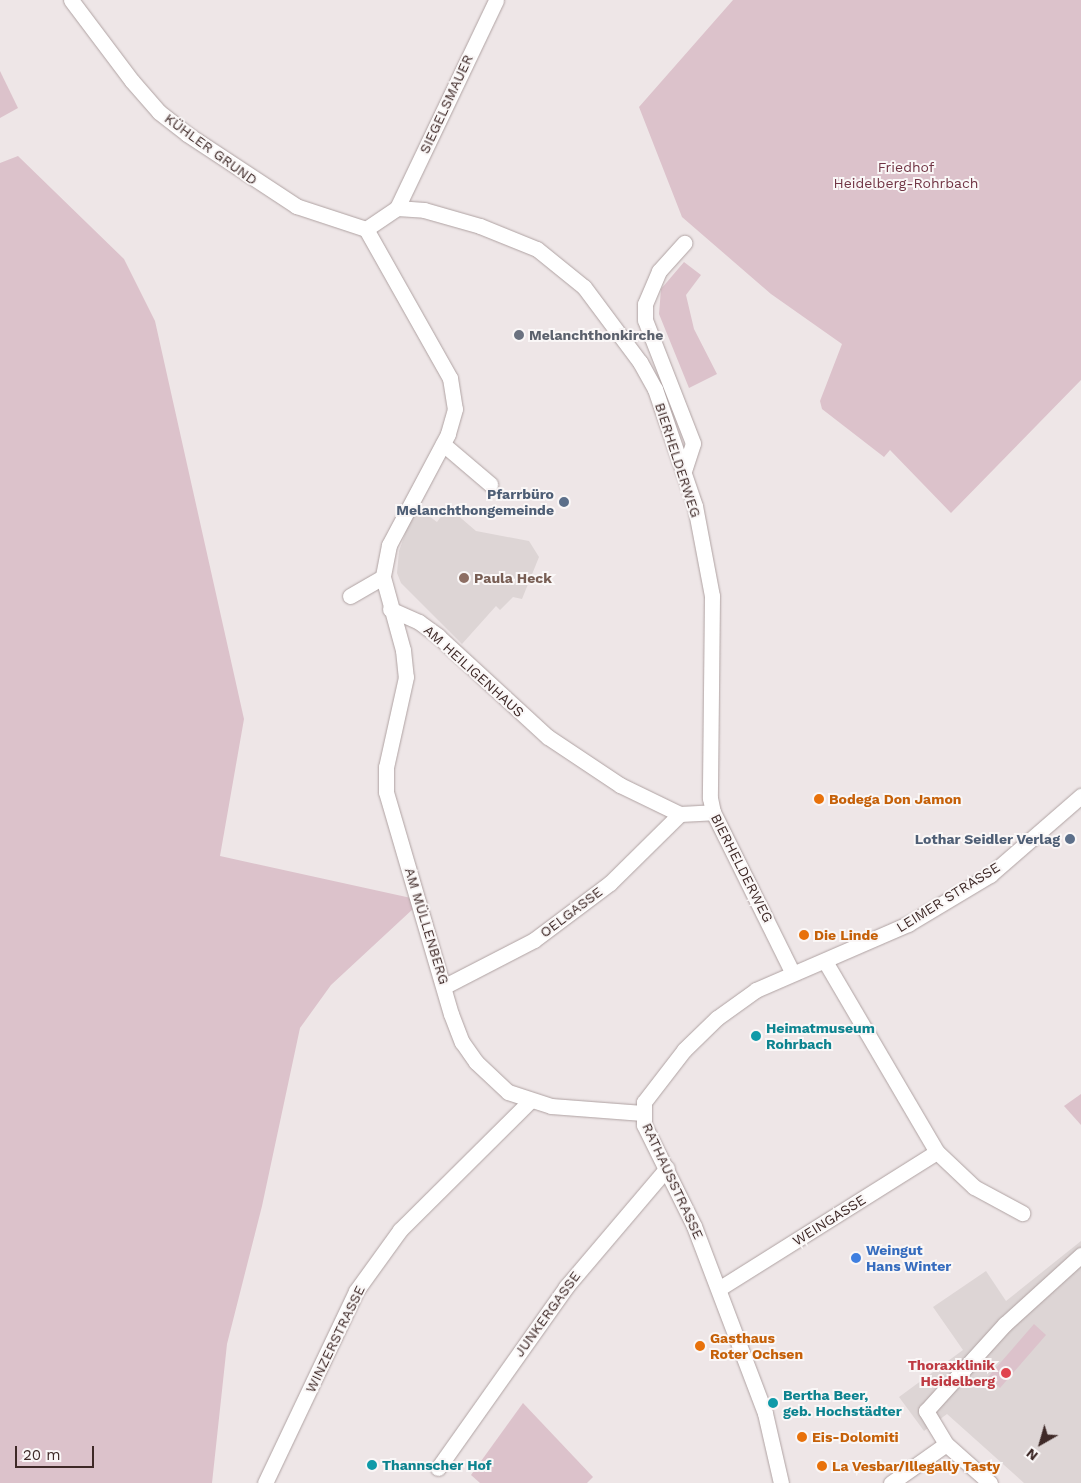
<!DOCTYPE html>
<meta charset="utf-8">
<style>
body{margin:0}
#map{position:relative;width:1081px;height:1483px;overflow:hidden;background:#eee6e7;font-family:"Work Sans",sans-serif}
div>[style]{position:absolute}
.built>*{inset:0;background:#ddd5d5}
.green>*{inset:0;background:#dcc2cb}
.roads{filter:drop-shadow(0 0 1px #afa2a2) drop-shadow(0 0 1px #afa2a2)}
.minor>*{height:15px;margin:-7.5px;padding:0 7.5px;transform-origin:7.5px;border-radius:7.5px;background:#fff}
.dots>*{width:14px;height:14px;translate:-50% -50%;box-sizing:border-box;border:2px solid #faf7f7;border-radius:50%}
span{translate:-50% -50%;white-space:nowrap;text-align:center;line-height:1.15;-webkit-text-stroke:4px #faf7f7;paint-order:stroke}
.street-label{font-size:14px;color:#3e2927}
.park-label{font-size:14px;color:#713544}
.worship-label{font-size:14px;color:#5b616d;font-weight:700}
.left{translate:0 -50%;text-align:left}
.service-label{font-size:14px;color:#4e5e75;font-weight:700}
.right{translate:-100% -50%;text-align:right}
.education-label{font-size:14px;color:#785e54;font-weight:700}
.food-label{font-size:14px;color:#c56008;font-weight:700}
.culture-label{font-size:14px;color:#0d838f;font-weight:700}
.shop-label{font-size:14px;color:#366cbe;font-weight:700}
.health-label{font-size:14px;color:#be3a42;font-weight:700}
.north{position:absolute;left:1016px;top:1418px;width:50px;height:50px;-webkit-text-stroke:4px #faf7f7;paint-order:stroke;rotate:218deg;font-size:14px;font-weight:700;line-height:20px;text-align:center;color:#3e2927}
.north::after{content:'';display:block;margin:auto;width:18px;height:22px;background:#3e2927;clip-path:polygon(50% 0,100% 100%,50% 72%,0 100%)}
.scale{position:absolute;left:15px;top:1446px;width:79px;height:22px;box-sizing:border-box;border:2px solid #3e2927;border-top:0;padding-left:6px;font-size:15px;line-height:18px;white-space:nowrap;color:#3e2927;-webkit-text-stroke:4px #faf7f7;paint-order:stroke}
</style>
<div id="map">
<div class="built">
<div style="clip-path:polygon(415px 506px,437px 522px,448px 507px,476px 531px,529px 541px,539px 557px,522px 599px,513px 597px,500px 610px,496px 606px,462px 644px,401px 583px,397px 573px,399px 551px)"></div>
<div style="clip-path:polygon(1081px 1241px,1081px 1483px,1024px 1483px,947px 1414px,924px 1431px,899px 1397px,963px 1350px,933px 1307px,986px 1271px,1006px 1301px)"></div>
</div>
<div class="green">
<div style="clip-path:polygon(733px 0,1081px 0,1081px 380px,951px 513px,890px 450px,884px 457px,822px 409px,820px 401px,842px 344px,771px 294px,682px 217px,639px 107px)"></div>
<div style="clip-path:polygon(0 71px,18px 108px,0 118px)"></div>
<div style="clip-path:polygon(18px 156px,124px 259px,155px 321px,244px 719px,220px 856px,411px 898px,414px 908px,331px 985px,300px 1028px,262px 1206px,227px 1344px,212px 1483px,0 1483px,0 163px)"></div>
<div style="clip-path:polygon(684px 262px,701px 275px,686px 295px,694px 329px,717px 374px,689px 388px,659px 314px,661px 289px)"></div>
<div style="clip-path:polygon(1081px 1094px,1081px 1125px,1064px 1106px)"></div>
<div style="clip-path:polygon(1034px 1324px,1046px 1335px,1000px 1388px,988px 1377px)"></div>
<div style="clip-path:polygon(523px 1403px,593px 1477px,587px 1483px,480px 1483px,471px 1475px)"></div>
</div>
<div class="roads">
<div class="minor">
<div style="left:71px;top:0;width:101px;rotate:53deg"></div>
<div style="left:132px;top:81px;width:41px;rotate:48.9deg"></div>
<div style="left:159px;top:112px;width:36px;rotate:38deg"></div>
<div style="left:187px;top:134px;width:131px;rotate:33.4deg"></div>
<div style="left:296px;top:206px;width:74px;rotate:18.2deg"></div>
<div style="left:397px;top:208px;width:230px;rotate:-64.5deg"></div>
<div style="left:366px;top:229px;width:171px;rotate:60.6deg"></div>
<div style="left:450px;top:378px;width:31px;rotate:81deg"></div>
<div style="left:455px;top:409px;width:26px;rotate:106deg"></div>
<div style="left:448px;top:434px;width:126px;rotate:118deg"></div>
<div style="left:389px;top:545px;width:33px;rotate:101deg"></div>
<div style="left:383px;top:577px;width:76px;rotate:74.7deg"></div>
<div style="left:403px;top:650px;width:27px;rotate:84deg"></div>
<div style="left:406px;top:677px;width:92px;rotate:102.5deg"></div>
<div style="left:386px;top:767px;width:25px;rotate:90deg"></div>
<div style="left:386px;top:792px;width:231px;rotate:73.7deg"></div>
<div style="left:451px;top:1014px;width:30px;rotate:69deg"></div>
<div style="left:462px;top:1042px;width:24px;rotate:55deg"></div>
<div style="left:476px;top:1062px;width:44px;rotate:43.2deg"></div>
<div style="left:508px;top:1092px;width:45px;rotate:18deg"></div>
<div style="left:551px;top:1106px;width:92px;rotate:4.4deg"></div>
<div style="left:366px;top:229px;width:37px;rotate:-34deg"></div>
<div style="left:397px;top:208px;width:27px;rotate:4deg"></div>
<div style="left:424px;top:210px;width:58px;rotate:15.9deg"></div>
<div style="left:480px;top:226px;width:61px;rotate:22deg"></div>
<div style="left:537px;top:249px;width:60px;rotate:39deg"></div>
<div style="left:584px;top:287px;width:94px;rotate:53.3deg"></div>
<div style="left:640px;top:362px;width:31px;rotate:61deg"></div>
<div style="left:655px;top:389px;width:124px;rotate:71.1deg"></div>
<div style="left:695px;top:506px;width:92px;rotate:79.3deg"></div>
<div style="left:712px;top:596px;width:202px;rotate:90.6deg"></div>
<div style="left:710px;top:798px;width:14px;rotate:78deg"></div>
<div style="left:713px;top:812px;width:178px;rotate:63.7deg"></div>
<div style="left:443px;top:444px;width:62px;rotate:40.4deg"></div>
<div style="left:684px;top:471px;width:29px;rotate:-72deg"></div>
<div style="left:693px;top:443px;width:132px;rotate:-111.3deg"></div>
<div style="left:645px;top:320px;width:16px;rotate:-90deg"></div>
<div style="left:645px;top:304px;width:36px;rotate:-67deg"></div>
<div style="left:659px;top:271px;width:38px;rotate:-48deg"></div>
<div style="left:350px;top:596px;width:38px;rotate:-30deg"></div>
<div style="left:390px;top:609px;width:32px;rotate:24deg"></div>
<div style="left:419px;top:622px;width:24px;rotate:36deg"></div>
<div style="left:438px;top:636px;width:149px;rotate:42.6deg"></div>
<div style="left:548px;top:737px;width:87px;rotate:33.7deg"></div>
<div style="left:620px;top:785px;width:67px;rotate:25.8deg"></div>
<div style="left:680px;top:814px;width:33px;rotate:-3deg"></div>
<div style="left:826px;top:963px;width:219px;rotate:59.6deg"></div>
<div style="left:937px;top:1152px;width:51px;rotate:43.4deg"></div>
<div style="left:974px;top:1187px;width:55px;rotate:28.4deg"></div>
<div style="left:445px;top:986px;width:100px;rotate:-27.3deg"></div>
<div style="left:534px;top:940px;width:95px;rotate:-36.9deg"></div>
<div style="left:610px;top:883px;width:98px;rotate:-44.6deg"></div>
<div style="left:720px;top:1288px;width:256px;rotate:-32.1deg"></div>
<div style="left:438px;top:1468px;width:222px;rotate:-54.7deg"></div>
<div style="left:566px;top:1287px;width:156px;rotate:-49.7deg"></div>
<div style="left:265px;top:1483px;width:212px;rotate:-64.6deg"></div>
<div style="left:356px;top:1291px;width:75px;rotate:-54.2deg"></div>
<div style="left:400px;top:1230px;width:182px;rotate:-44.8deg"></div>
<div style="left:781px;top:1483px;width:72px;rotate:-102.9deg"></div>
<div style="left:765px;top:1413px;width:200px;rotate:-110.8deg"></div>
<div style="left:694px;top:1226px;width:113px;rotate:-116.3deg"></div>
<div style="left:644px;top:1125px;width:23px;rotate:-90deg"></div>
<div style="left:644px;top:1102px;width:66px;rotate:-52.4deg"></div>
<div style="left:684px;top:1050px;width:46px;rotate:-44.1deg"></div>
<div style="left:717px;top:1018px;width:48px;rotate:-35.7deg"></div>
<div style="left:756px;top:990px;width:166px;rotate:-23.5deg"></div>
<div style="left:908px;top:924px;width:96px;rotate:-30.9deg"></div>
<div style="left:990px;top:875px;width:121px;rotate:-41deg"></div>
<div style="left:891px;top:1483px;width:67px;rotate:-35.3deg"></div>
<div style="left:990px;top:1483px;width:59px;rotate:-138.4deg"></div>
<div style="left:946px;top:1444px;width:39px;rotate:-121deg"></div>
<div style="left:926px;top:1411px;width:118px;rotate:-47.8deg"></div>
<div style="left:1005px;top:1324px;width:103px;rotate:-42.2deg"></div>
</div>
</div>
<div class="dots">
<div style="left:519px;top:335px;background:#6b7280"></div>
<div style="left:564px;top:502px;background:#5c6f8a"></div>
<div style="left:464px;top:578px;background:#8d6e63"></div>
<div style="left:819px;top:799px;background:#e8710a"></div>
<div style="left:1070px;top:839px;background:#5c6f8a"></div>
<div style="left:804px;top:935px;background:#e8710a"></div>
<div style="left:756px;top:1036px;background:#0f9aa8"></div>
<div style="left:856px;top:1258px;background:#3f7fe0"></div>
<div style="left:700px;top:1346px;background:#e8710a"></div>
<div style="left:1006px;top:1373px;background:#e0444e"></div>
<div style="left:773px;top:1403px;background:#0f9aa8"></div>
<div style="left:802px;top:1437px;background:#e8710a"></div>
<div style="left:372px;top:1465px;background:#0f9aa8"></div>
<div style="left:822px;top:1466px;background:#e8710a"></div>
</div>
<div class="street-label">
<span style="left:446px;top:104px;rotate:-65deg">SIEGELSMAUER</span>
<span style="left:211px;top:149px;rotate:36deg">KÜHLER GRUND</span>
<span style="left:678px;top:460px;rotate:72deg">BIERHELDERWEG</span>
<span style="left:474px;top:671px;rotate:42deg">AM HEILIGENHAUS</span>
<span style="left:742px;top:868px;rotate:63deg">BIERHELDERWEG</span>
<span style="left:948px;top:897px;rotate:-32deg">LEIMER STRASSE</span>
<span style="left:571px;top:912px;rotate:-37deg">OELGASSE</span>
<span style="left:427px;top:926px;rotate:73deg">AM MÜLLENBERG</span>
<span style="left:673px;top:1181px;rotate:65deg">RATHAUSSTRASSE</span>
<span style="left:829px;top:1220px;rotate:-32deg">WEINGASSE</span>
<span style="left:547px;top:1314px;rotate:-54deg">JUNKERGASSE</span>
<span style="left:335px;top:1339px;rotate:-64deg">WINZERSTRASSE</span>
</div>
<div class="park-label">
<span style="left:906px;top:175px">Friedhof<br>Heidelberg-Rohrbach</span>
</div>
<div class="worship-label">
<span class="left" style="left:529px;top:335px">Melanchthonkirche</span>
</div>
<div class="service-label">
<span class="right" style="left:554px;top:502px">Pfarrbüro<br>Melanchthongemeinde</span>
<span class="right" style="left:1060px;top:839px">Lothar Seidler Verlag</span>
</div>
<div class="education-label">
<span class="left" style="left:474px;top:578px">Paula Heck</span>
</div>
<div class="food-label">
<span class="left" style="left:829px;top:799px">Bodega Don Jamon</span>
<span class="left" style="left:814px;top:935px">Die Linde</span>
<span class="left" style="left:710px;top:1346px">Gasthaus<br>Roter Ochsen</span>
<span class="left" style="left:812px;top:1437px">Eis-Dolomiti</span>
<span class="left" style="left:832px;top:1466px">La Vesbar/Illegally Tasty</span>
</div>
<div class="culture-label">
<span class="left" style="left:766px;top:1036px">Heimatmuseum<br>Rohrbach</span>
<span class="left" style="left:783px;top:1403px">Bertha Beer,<br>geb. Hochstädter</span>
<span class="left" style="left:382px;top:1465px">Thannscher Hof</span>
</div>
<div class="shop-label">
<span class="left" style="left:866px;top:1258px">Weingut<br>Hans Winter</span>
</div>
<div class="health-label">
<span class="right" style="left:995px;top:1373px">Thoraxklinik<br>Heidelberg</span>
</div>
<div class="north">N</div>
<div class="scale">20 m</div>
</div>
